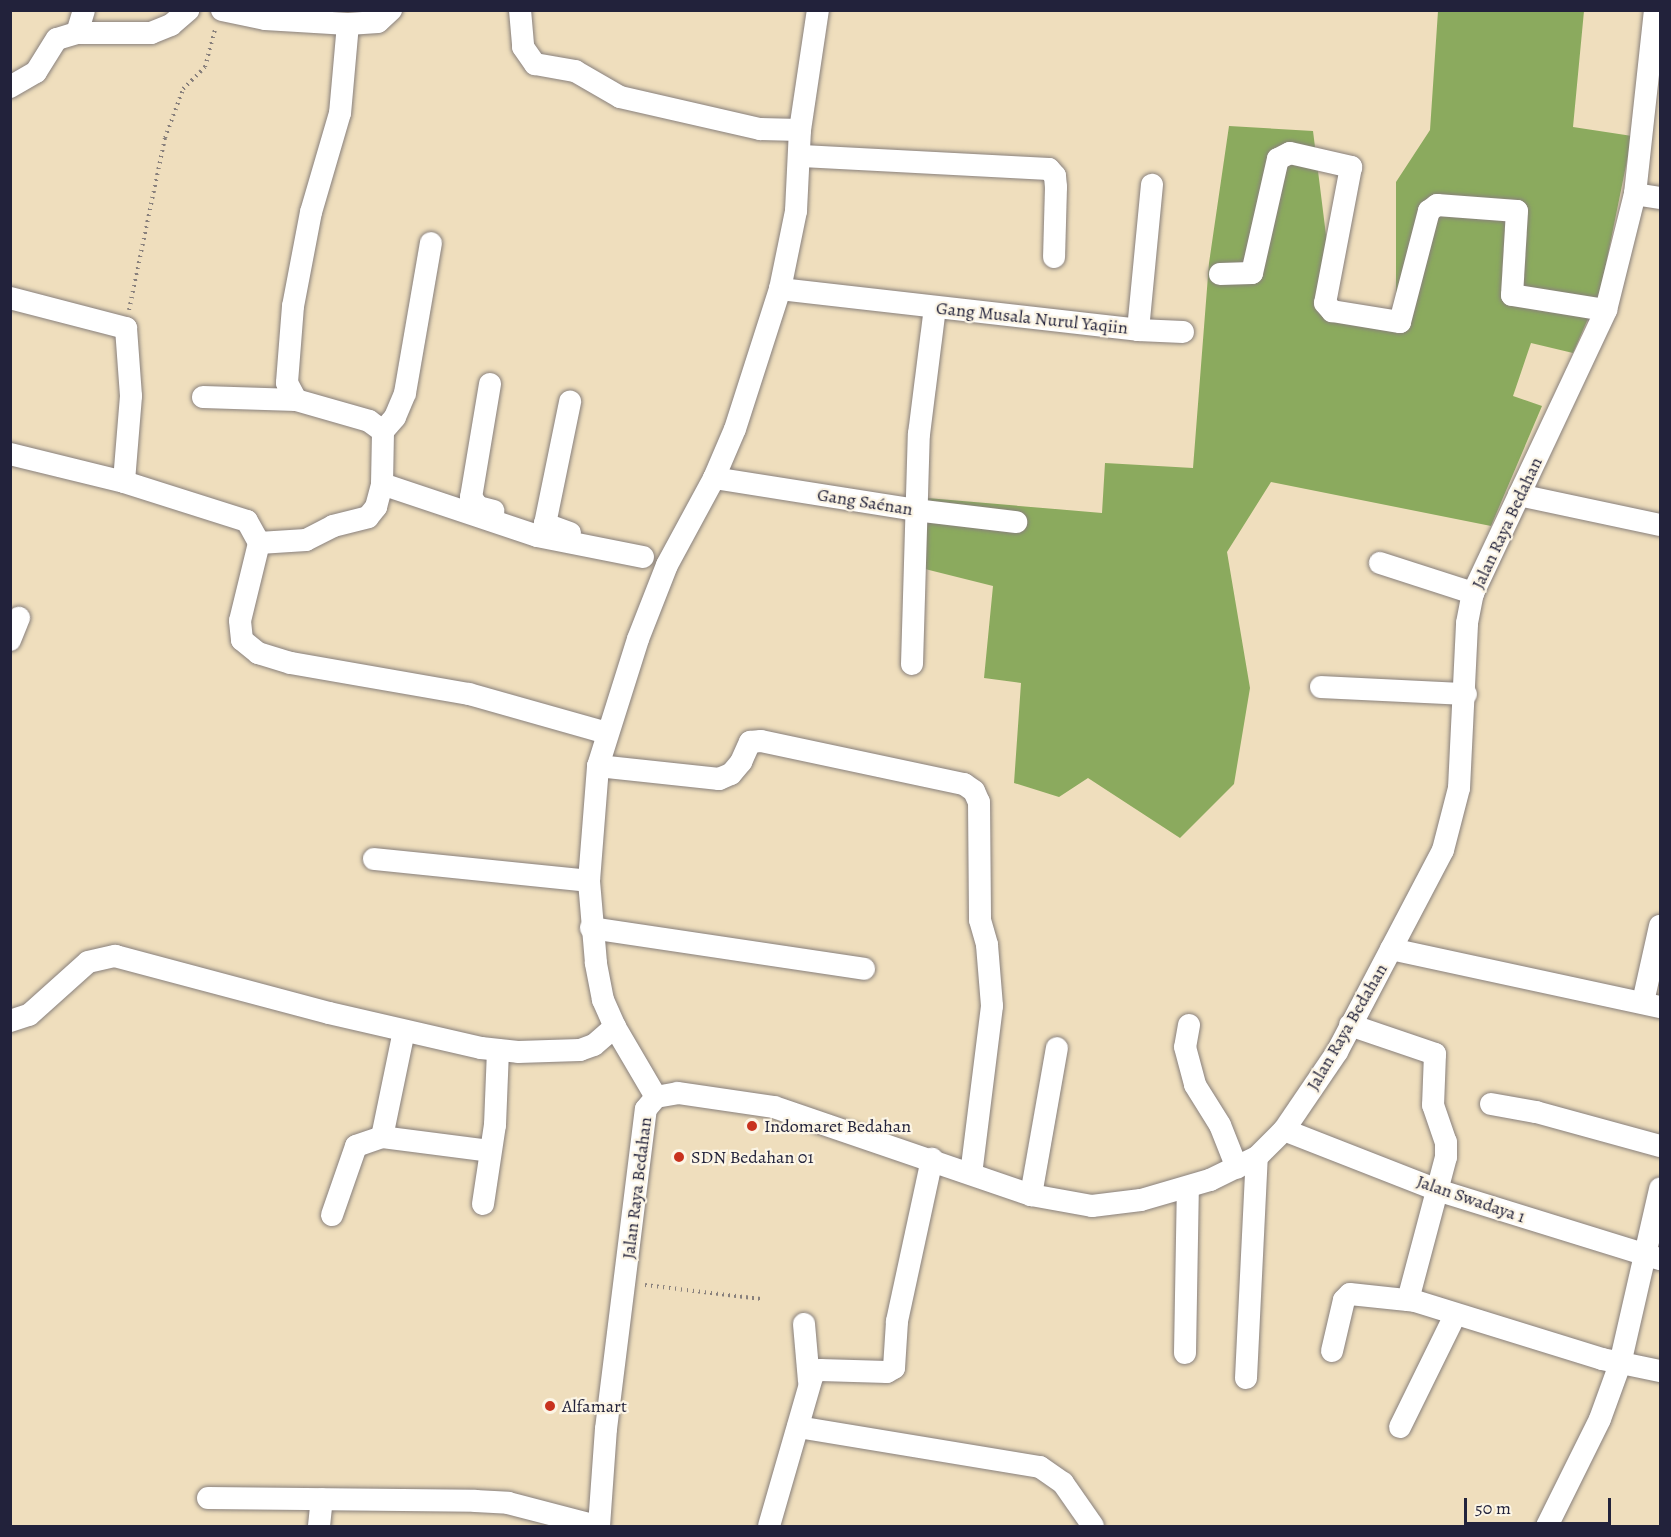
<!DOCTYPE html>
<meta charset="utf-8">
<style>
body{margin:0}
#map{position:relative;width:1671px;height:1537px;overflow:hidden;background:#efdebd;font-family:Alegreya,serif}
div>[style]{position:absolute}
.forest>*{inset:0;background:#8baa5e}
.path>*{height:4px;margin-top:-2px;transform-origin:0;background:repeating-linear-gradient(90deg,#88807c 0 1.5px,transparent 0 6px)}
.roads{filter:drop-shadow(0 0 2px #88807c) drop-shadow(0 0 2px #88807c)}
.minor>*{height:22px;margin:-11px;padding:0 11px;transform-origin:11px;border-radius:11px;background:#fff}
.dots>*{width:16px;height:16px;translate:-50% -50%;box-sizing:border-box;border:3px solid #fcf5e5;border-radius:50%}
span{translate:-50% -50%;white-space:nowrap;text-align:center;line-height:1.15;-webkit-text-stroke:4.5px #fcf5e5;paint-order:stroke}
.street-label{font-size:18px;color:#22223b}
.poi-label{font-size:18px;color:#22223b}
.left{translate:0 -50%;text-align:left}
.frame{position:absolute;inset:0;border:12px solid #22223b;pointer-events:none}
.scale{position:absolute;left:1464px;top:1498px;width:147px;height:27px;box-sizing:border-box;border:3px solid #22223b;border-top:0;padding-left:8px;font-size:18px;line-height:21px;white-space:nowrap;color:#22223b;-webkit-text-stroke:4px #fcf5e5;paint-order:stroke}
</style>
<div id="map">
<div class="forest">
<div style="clip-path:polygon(1438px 11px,1584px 11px,1573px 127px,1632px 136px,1601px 289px,1573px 353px,1531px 343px,1513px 396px,1542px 406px,1491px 526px,1271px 482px,1227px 552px,1250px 688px,1234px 784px,1180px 838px,1088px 778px,1059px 797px,1014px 783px,1021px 683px,984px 678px,993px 586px,921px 568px,927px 498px,1102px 513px,1105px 463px,1193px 468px,1209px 263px,1229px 126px,1313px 131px,1337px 323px,1396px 321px,1396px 182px,1430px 130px)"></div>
</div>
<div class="path">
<div style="left:129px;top:310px;width:176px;rotate:-78.2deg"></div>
<div style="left:165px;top:138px;width:52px;rotate:-69.8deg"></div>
<div style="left:183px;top:89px;width:31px;rotate:-45deg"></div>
<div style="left:205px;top:67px;width:39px;rotate:-75deg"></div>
<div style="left:645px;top:1285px;width:117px;rotate:6.9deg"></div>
</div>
<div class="roads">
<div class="minor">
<div style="left:222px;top:10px;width:44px;rotate:11.8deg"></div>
<div style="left:265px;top:19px;width:83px;rotate:3.4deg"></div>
<div style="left:348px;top:24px;width:30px;rotate:-4deg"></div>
<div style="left:378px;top:22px;width:18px;rotate:-43deg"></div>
<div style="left:520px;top:10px;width:37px;rotate:85deg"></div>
<div style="left:523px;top:47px;width:21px;rotate:55deg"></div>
<div style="left:535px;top:64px;width:41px;rotate:9.9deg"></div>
<div style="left:575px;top:71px;width:52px;rotate:30deg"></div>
<div style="left:620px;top:97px;width:144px;rotate:12.9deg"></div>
<div style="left:760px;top:129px;width:40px;rotate:1.4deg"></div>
<div style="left:348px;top:24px;width:89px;rotate:95.1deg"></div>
<div style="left:340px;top:113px;width:103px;rotate:106.3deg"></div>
<div style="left:311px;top:212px;width:96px;rotate:100.8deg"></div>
<div style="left:293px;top:306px;width:77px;rotate:94.5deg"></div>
<div style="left:287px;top:383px;width:19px;rotate:62deg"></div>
<div style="left:296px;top:400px;width:76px;rotate:16deg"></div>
<div style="left:369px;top:421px;width:17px;rotate:36deg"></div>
<div style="left:77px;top:33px;width:24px;rotate:-73deg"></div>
<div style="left:10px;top:87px;width:30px;rotate:-30deg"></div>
<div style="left:36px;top:72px;width:39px;rotate:-58deg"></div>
<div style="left:57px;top:39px;width:21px;rotate:-17deg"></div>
<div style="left:77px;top:33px;width:74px"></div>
<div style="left:151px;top:33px;width:22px;rotate:-22deg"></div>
<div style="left:171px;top:25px;width:23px;rotate:-41deg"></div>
<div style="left:802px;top:156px;width:247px;rotate:3deg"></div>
<div style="left:1049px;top:169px;width:9px;rotate:49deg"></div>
<div style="left:1055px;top:176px;width:11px;rotate:85deg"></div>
<div style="left:1056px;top:187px;width:70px;rotate:91.6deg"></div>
<div style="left:1635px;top:194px;width:25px;rotate:9deg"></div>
<div style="left:1220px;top:274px;width:32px;rotate:-2deg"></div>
<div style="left:1252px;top:273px;width:117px;rotate:-77.2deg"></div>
<div style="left:1278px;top:159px;width:13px;rotate:-27deg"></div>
<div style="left:1290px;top:153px;width:63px;rotate:12.9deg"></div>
<div style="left:1351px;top:167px;width:138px;rotate:100.8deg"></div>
<div style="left:1325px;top:303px;width:11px;rotate:49deg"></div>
<div style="left:1332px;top:311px;width:69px;rotate:9.2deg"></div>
<div style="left:1400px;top:322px;width:115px;rotate:-75.4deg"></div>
<div style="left:1429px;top:211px;width:10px;rotate:-37deg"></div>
<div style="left:1437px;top:205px;width:80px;rotate:4.3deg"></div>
<div style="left:1517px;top:211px;width:84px;rotate:93.4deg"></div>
<div style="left:1512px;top:295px;width:95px;rotate:9.1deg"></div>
<div style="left:780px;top:289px;width:360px;rotate:6.5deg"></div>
<div style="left:1138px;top:330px;width:146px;rotate:-84.5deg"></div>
<div style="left:10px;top:298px;width:120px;rotate:14.5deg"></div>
<div style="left:126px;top:328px;width:68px;rotate:85.8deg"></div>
<div style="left:131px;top:396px;width:86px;rotate:94.7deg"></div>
<div style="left:1138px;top:330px;width:45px;rotate:2.5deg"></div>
<div style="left:490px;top:384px;width:115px;rotate:99.5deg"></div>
<div style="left:471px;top:497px;width:12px;rotate:55deg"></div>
<div style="left:478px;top:507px;width:16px;rotate:14deg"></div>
<div style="left:203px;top:397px;width:93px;rotate:1.8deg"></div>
<div style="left:10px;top:454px;width:117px;rotate:13.8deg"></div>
<div style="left:124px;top:482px;width:129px;rotate:17.6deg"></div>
<div style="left:247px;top:521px;width:25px;rotate:61deg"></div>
<div style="left:259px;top:543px;width:80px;rotate:103.7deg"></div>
<div style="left:240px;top:621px;width:19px;rotate:84deg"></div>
<div style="left:242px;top:640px;width:21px;rotate:39deg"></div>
<div style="left:258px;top:653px;width:34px;rotate:17deg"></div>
<div style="left:291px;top:663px;width:181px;rotate:9.9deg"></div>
<div style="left:469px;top:694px;width:143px;rotate:15.8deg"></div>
<div style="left:714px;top:478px;width:204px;rotate:9deg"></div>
<div style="left:915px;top:510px;width:102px;rotate:6.8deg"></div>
<div style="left:382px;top:484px;width:53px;rotate:-88.9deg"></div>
<div style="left:383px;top:431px;width:18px;rotate:-49deg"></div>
<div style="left:395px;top:417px;width:26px;rotate:-67deg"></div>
<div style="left:405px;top:393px;width:152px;rotate:-80.2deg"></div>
<div style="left:1519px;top:495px;width:144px;rotate:12deg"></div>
<div style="left:570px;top:533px;width:27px;rotate:-160deg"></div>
<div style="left:545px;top:524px;width:125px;rotate:-78.4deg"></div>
<div style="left:259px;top:543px;width:47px;rotate:-3.7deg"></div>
<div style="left:306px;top:540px;width:30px;rotate:-27deg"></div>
<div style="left:333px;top:526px;width:36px;rotate:-14deg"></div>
<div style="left:368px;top:517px;width:13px;rotate:-51deg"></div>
<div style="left:376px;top:507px;width:24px;rotate:-75deg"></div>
<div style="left:382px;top:484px;width:163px;rotate:18.5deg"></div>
<div style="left:537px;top:536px;width:108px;rotate:11.2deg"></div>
<div style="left:1380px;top:563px;width:98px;rotate:17.9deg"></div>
<div style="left:10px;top:640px;width:24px;rotate:-68deg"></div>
<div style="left:912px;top:664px;width:230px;rotate:-88.3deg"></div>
<div style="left:919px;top:434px;width:127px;rotate:-82.8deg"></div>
<div style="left:1321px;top:687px;width:145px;rotate:2.8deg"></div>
<div style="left:598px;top:766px;width:122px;rotate:6.1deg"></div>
<div style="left:719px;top:779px;width:13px;rotate:-23deg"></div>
<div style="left:731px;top:774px;width:16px;rotate:-50deg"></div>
<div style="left:741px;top:762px;width:22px;rotate:-66deg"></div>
<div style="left:750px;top:742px;width:11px;rotate:-5deg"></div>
<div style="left:761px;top:741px;width:208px;rotate:12deg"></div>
<div style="left:964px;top:784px;width:12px;rotate:35deg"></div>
<div style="left:974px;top:791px;width:12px;rotate:66deg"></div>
<div style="left:979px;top:802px;width:118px;rotate:89.5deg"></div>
<div style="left:980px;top:920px;width:26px;rotate:74deg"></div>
<div style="left:987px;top:945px;width:61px;rotate:85.3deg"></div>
<div style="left:992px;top:1006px;width:169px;rotate:97.1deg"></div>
<div style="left:374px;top:859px;width:216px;rotate:5.8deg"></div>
<div style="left:591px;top:928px;width:276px;rotate:8.5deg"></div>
<div style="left:1391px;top:949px;width:275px;rotate:12.2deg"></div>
<div style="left:1643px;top:1002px;width:78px;rotate:-77.4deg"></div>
<div style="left:10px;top:1021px;width:20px;rotate:-18deg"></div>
<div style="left:29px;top:1015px;width:79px;rotate:-41.9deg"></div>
<div style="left:88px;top:962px;width:28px;rotate:-13deg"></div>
<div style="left:115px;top:956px;width:221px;rotate:14.9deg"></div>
<div style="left:329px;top:1013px;width:156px;rotate:13deg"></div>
<div style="left:481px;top:1048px;width:37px;rotate:6deg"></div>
<div style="left:518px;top:1052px;width:62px;rotate:-1.8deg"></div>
<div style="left:580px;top:1050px;width:15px;rotate:-20deg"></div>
<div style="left:594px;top:1045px;width:28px;rotate:-41deg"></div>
<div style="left:1189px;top:1025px;width:22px;rotate:100deg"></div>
<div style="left:1185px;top:1047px;width:39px;rotate:75deg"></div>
<div style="left:1195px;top:1085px;width:47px;rotate:58deg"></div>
<div style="left:1220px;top:1125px;width:46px;rotate:68.4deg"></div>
<div style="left:1350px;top:1025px;width:90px;rotate:18.8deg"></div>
<div style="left:1435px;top:1054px;width:51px;rotate:92.2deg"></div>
<div style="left:1433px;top:1105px;width:39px;rotate:71deg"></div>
<div style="left:1446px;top:1142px;width:15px;rotate:90deg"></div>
<div style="left:1446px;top:1157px;width:148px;rotate:104.9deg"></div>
<div style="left:656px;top:1097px;width:81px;rotate:-120.4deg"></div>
<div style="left:615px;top:1027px;width:30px;rotate:-114deg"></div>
<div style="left:603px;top:1000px;width:38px;rotate:-101deg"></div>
<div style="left:596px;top:963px;width:82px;rotate:-94.9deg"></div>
<div style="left:589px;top:881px;width:115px;rotate:-85.5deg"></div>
<div style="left:598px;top:766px;width:133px;rotate:-72.5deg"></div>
<div style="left:638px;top:639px;width:79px;rotate:-68.6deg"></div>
<div style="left:667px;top:565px;width:99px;rotate:-61.6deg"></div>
<div style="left:714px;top:478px;width:53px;rotate:-66.8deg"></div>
<div style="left:735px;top:429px;width:147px;rotate:-72.2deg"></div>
<div style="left:780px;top:289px;width:80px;rotate:-78.4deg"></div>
<div style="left:796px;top:211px;width:81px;rotate:-87.2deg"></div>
<div style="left:800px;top:130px;width:121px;rotate:-81.5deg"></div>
<div style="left:1491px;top:1104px;width:46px;rotate:10.1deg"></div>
<div style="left:1536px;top:1112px;width:129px;rotate:15.3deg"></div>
<div style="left:1284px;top:1130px;width:164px;rotate:21.4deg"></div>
<div style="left:1437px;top:1190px;width:233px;rotate:17.2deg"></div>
<div style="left:382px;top:1137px;width:108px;rotate:-78.3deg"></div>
<div style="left:1031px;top:1195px;width:149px;rotate:-80deg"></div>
<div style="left:483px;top:1204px;width:80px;rotate:-81.4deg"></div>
<div style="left:495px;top:1125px;width:75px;rotate:-87.7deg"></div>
<div style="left:332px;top:1215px;width:73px;rotate:-70.8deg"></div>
<div style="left:356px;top:1146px;width:28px;rotate:-19deg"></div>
<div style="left:382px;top:1137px;width:109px;rotate:7.4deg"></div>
<div style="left:804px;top:1324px;width:57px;rotate:85deg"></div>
<div style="left:1332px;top:1351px;width:52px;rotate:-76.8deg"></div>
<div style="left:1344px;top:1300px;width:8px;rotate:-45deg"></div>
<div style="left:1350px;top:1294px;width:65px;rotate:6.1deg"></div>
<div style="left:1415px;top:1301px;width:196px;rotate:17.2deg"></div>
<div style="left:1602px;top:1359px;width:59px;rotate:11.7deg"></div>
<div style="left:1185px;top:1353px;width:165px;rotate:-89deg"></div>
<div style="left:1246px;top:1378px;width:221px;rotate:-87.2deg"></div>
<div style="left:798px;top:1427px;width:245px;rotate:9.4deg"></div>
<div style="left:1040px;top:1467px;width:28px;rotate:35deg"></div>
<div style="left:1063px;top:1483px;width:52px;rotate:55.1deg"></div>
<div style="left:1400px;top:1427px;width:125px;rotate:-63.8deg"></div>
<div style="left:208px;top:1498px;width:267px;rotate:0.6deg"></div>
<div style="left:475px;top:1501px;width:33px;rotate:3deg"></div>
<div style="left:508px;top:1503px;width:92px;rotate:14.5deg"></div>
<div style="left:319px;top:1526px;width:27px;rotate:-84deg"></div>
<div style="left:599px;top:1526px;width:97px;rotate:-85.9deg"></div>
<div style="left:606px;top:1429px;width:322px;rotate:-82.9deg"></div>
<div style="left:646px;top:1109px;width:16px;rotate:-50deg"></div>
<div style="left:656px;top:1097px;width:22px;rotate:-10deg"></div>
<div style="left:678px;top:1093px;width:97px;rotate:8.3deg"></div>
<div style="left:774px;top:1107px;width:272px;rotate:18.9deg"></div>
<div style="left:1031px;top:1195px;width:62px;rotate:10.2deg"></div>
<div style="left:1092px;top:1206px;width:49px;rotate:-7deg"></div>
<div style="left:1141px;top:1200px;width:72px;rotate:-16.2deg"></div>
<div style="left:1210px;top:1180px;width:52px;rotate:-26.1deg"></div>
<div style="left:1257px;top:1157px;width:38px;rotate:-45deg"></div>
<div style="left:1284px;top:1130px;width:94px;rotate:-55.8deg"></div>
<div style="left:1337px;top:1052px;width:228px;rotate:-62.3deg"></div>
<div style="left:1443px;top:850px;width:64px;rotate:-75.5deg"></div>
<div style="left:1459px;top:788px;width:165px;rotate:-87.2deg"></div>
<div style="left:1467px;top:623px;width:31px;rotate:-79deg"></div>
<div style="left:1473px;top:593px;width:313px;rotate:-64.8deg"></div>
<div style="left:1606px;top:310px;width:120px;rotate:-76deg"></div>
<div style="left:1635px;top:194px;width:185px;rotate:-83.8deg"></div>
<div style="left:769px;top:1526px;width:158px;rotate:-73.9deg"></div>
<div style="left:813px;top:1374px;width:8px;rotate:-30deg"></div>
<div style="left:820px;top:1370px;width:67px;rotate:1.7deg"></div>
<div style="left:887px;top:1372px;width:8px;rotate:-30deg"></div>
<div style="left:894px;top:1368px;width:47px;rotate:-86.3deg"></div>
<div style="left:897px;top:1321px;width:166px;rotate:-77.8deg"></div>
<div style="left:1547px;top:1526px;width:119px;rotate:-63.6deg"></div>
<div style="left:1600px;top:1419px;width:59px;rotate:-70deg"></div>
<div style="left:1620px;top:1364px;width:180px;rotate:-77.1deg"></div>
</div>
</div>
<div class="dots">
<div style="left:752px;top:1126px;background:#c8321e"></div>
<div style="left:679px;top:1157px;background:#c8321e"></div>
<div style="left:550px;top:1406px;background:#c8321e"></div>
</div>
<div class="street-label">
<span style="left:1032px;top:318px;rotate:6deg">Gang Musala Nurul Yaqiin</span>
<span style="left:865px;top:502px;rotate:9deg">Gang Saénan</span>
<span style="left:1507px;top:523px;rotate:-65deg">Jalan Raya Bedahan</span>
<span style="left:1347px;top:1027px;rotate:-60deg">Jalan Raya Bedahan</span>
<span style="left:637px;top:1188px;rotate:-83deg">Jalan Raya Bedahan</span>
<span style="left:1471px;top:1199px;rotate:19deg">Jalan Swadaya 1</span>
</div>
<div class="poi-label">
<span class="left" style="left:764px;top:1126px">Indomaret Bedahan</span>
<span class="left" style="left:691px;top:1157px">SDN Bedahan 01</span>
<span class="left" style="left:562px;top:1406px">Alfamart</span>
</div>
<div class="frame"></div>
<div class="scale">50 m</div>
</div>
